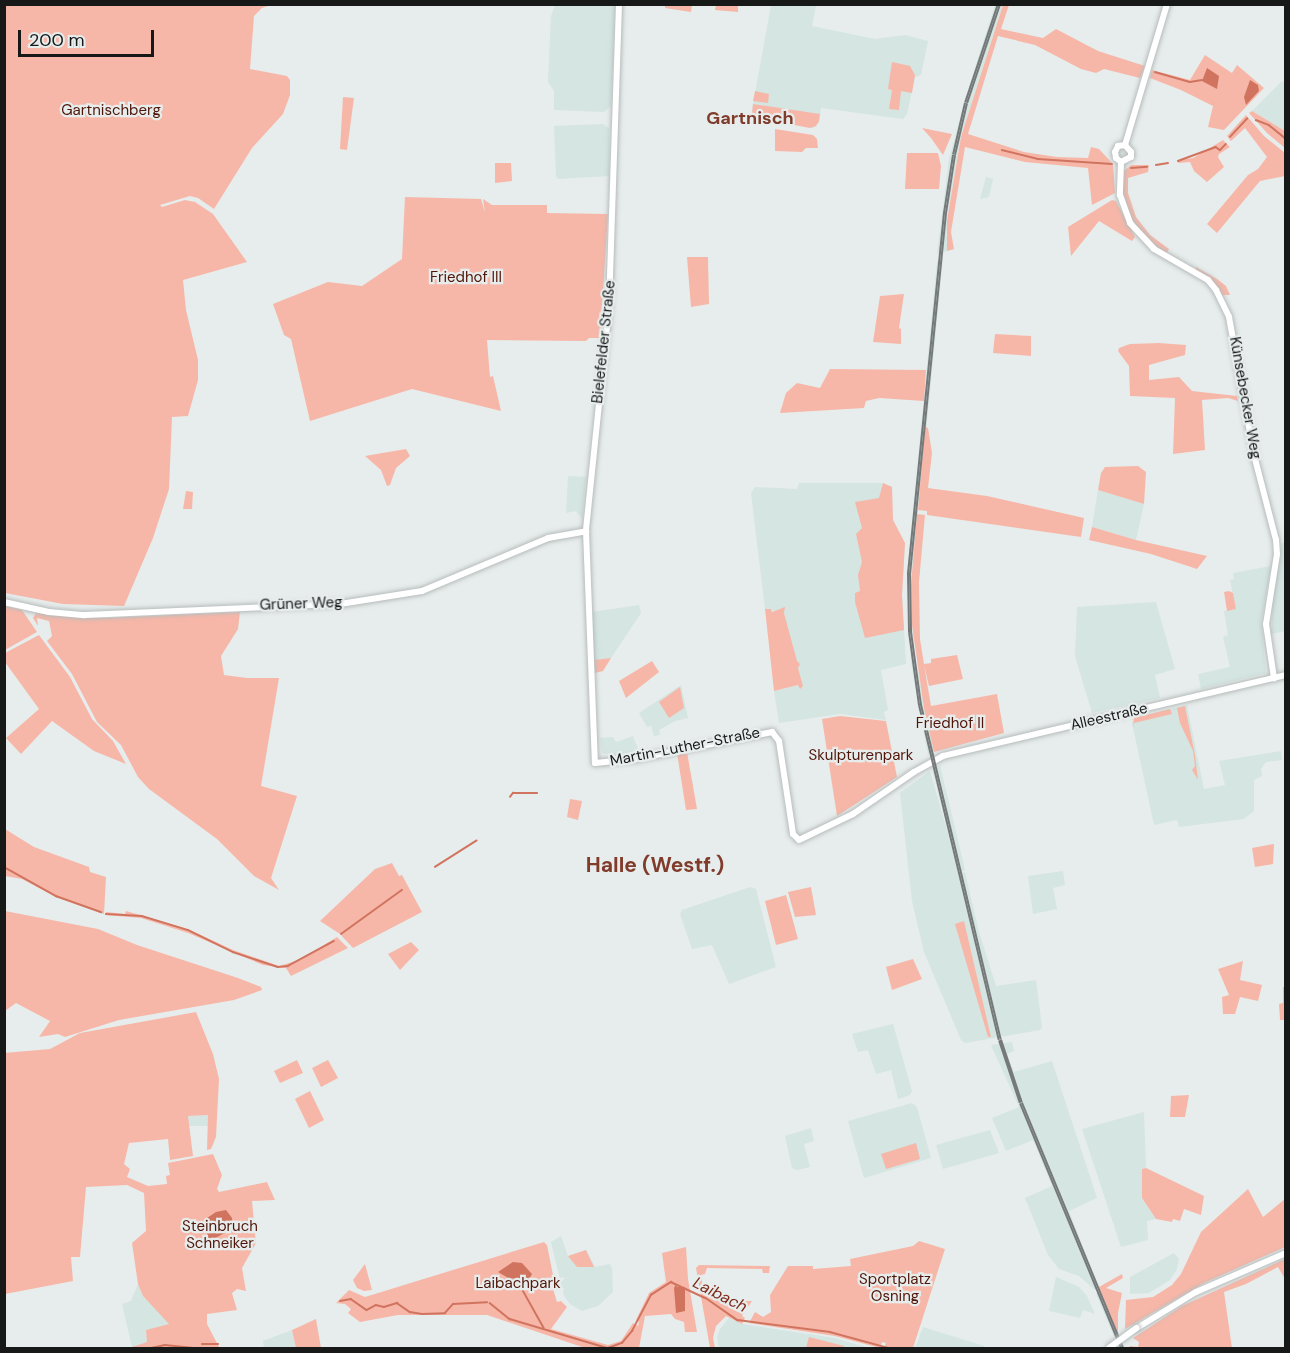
<!DOCTYPE html>
<meta charset="utf-8">
<style>
body{margin:0}
#map{position:relative;width:1290px;height:1353px;overflow:hidden;background:#e7edec;font-family:"DM Sans",sans-serif}
div>[style]{position:absolute}
.built>*{inset:0;background:#d4e5e2}
.green>*{inset:0;background:#f7b7a8}
.water>*{inset:0;background:#d0745f}
.stream>*{height:1.5px;margin:-0.75px;padding:0 0.75px;transform-origin:0.75px;border-radius:0.75px;background:#d0745f}
.roads{filter:drop-shadow(0 0 2px #b6bcbb) drop-shadow(0 0 2px #b6bcbb)}
.secondary>*{height:6px;margin:-3px;padding:0 3px;transform-origin:3px;border-radius:3px;background:#fff}
.rail>*{height:4px;margin-top:-2px;transform-origin:0;background:repeating-linear-gradient(90deg,#e7edec 0 4.5px,#757979 0 9px);box-sizing:border-box;border-block:2px solid #757979}
.bridges{filter:drop-shadow(0 0 2px #b6bcbb) drop-shadow(0 0 2px #b6bcbb)}
.secondary-bridge>*{height:6px;margin:-3px;padding:0 3px;transform-origin:3px;border-radius:3px;background:#fff}
span{translate:-50% -50%;white-space:nowrap;text-align:center;line-height:1.15;-webkit-text-stroke:4.5px #e7edec;paint-order:stroke}
.park-label{font-size:15px;color:#501509}
.street-label{font-size:15px;color:#171919}
.water-label{font-size:16px;color:#7c2816;font-style:italic}
.quarter-label{font-size:18px;color:#803b2b;font-weight:700}
.district-label{font-size:21px;color:#803b2b;font-weight:700}
.frame{position:absolute;inset:0;border:6px solid #171919;pointer-events:none}
.scale{position:absolute;left:18px;top:30px;width:136px;height:27px;box-sizing:border-box;border:3px solid #171919;border-top:0;padding-left:8px;font-size:18px;line-height:21px;white-space:nowrap;color:#171919;-webkit-text-stroke:4px #e7edec;paint-order:stroke}
</style>
<div id="map">
<div class="built">
<div style="clip-path:polygon(555px 5px,615px 5px,611px 106px,604px 112px,554px 110px,554px 91px,548px 82px,551px 16px)"></div>
<div style="clip-path:polygon(771px 5px,816px 5px,812px 26px,875px 39px,905px 35px,928px 41px,921px 75px,915px 77px,907px 114px,903px 119px,821px 108px,819px 123px,813px 128px,756px 118px,752px 110px)"></div>
<div style="clip-path:polygon(995px 5px,1003px 5px,961px 137px,947px 221px,947px 251px,937px 254px,949px 159px,965px 99px)"></div>
<div style="clip-path:polygon(1282px 81px,1285px 83px,1285px 131px,1252px 111px)"></div>
<div style="clip-path:polygon(603px 124px,609px 128px,609px 176px,558px 179px,556px 176px,554px 126px)"></div>
<div style="clip-path:polygon(986px 177px,993px 179px,989px 197px,980px 199px)"></div>
<div style="clip-path:polygon(943px 259px,911px 585px,915px 656px,934px 752px,928px 755px,911px 663px,907px 574px,937px 261px)"></div>
<div style="clip-path:polygon(568px 476px,586px 477px,582px 519px,576px 511px,566px 513px)"></div>
<div style="clip-path:polygon(799px 483px,882px 483px,892px 487px,893px 520px,905px 543px,902px 595px,906px 664px,881px 670px,888px 710px,884px 712px,886px 720px,840px 714px,779px 723px,774px 691px,799px 685px,800px 689px,801px 683px,784px 613px,765px 609px,751px 493px,755px 487px,797px 489px)"></div>
<div style="clip-path:polygon(1098px 490px,1144px 504px,1136px 540px,1092px 527px)"></div>
<div style="clip-path:polygon(1285px 542px,1285px 631px,1271px 634px,1273px 597px,1281px 544px)"></div>
<div style="clip-path:polygon(1271px 566px,1261px 621px,1266px 673px,1201px 689px,1198px 674px,1230px 667px,1223px 637px,1228px 635px,1224px 611px,1236px 609px,1230px 580px,1234px 579px,1233px 573px)"></div>
<div style="clip-path:polygon(1156px 602px,1175px 669px,1155px 675px,1160px 698px,1092px 713px,1075px 656px,1077px 607px)"></div>
<div style="clip-path:polygon(639px 605px,641px 613px,611px 658px,594px 660px,592px 612px)"></div>
<div style="clip-path:polygon(681px 685px,688px 718px,675px 721px,659px 730px,660px 735px,654px 736px,651px 726px,647px 727px,639px 713px)"></div>
<div style="clip-path:polygon(1187px 705px,1204px 789px,1225px 785px,1219px 761px,1281px 751px,1282px 760px,1266px 762px,1261px 769px,1262px 776px,1254px 780px,1254px 811px,1244px 819px,1179px 827px,1177px 820px,1154px 825px,1132px 723px,1134px 718px)"></div>
<div style="clip-path:polygon(633px 736px,640px 754px,622px 757px,602px 753px,600px 738px,613px 737px,616px 742px)"></div>
<div style="clip-path:polygon(940px 765px,965px 870px,957px 874px,965px 872px,979px 932px,996px 986px,1036px 980px,1042px 1027px,1040px 1030px,965px 1043px,961px 1040px,924px 952px,912px 901px,900px 793px,930px 771px,951px 844px,932px 769px)"></div>
<div style="clip-path:polygon(1063px 871px,1065px 885px,1053px 888px,1057px 909px,1033px 914px,1028px 876px)"></div>
<div style="clip-path:polygon(750px 887px,756px 889px,776px 967px,729px 984px,712px 945px,692px 949px,680px 914px,682px 910px)"></div>
<div style="clip-path:polygon(893px 1024px,912px 1091px,910px 1095px,898px 1099px,891px 1070px,876px 1074px,868px 1050px,858px 1052px,852px 1034px)"></div>
<div style="clip-path:polygon(1012px 1042px,1014px 1051px,1007px 1054px,1014px 1072px,1052px 1061px,1097px 1198px,1069px 1211px,1099px 1289px,1095px 1290px,1079px 1276px,1059px 1269px,1048px 1255px,1025px 1198px,1052px 1186px,1033px 1140px,1006px 1151px,992px 1118px,1019px 1107px,991px 1045px)"></div>
<div style="clip-path:polygon(912px 1103px,917px 1107px,931px 1158px,864px 1178px,848px 1121px)"></div>
<div style="clip-path:polygon(1144px 1112px,1146px 1168px,1142px 1169px,1142px 1198px,1156px 1219px,1147px 1221px,1148px 1240px,1121px 1247px,1082px 1129px)"></div>
<div style="clip-path:polygon(208px 1115px,208px 1126px,189px 1126px,187px 1116px)"></div>
<div style="clip-path:polygon(811px 1128px,814px 1141px,804px 1144px,810px 1167px,797px 1170px,792px 1168px,785px 1136px)"></div>
<div style="clip-path:polygon(990px 1130px,999px 1153px,943px 1169px,936px 1145px)"></div>
<div style="clip-path:polygon(561px 1236px,568px 1256px,586px 1250px,595px 1267px,610px 1264px,612px 1268px,613px 1292px,598px 1306px,582px 1311px,570px 1304px,564px 1296px,551px 1242px)"></div>
<div style="clip-path:polygon(1174px 1253px,1179px 1259px,1177px 1269px,1170px 1280px,1149px 1293px,1130px 1294px,1130px 1277px)"></div>
<div style="clip-path:polygon(1056px 1277px,1079px 1287px,1087px 1296px,1095px 1314px,1083px 1310px,1080px 1318px,1049px 1311px)"></div>
<div style="clip-path:polygon(138px 1284px,143px 1296px,171px 1324px,146px 1330px,147px 1342px,132px 1347px,122px 1304px,131px 1301px)"></div>
<div style="clip-path:polygon(1100px 1290px,1118px 1335px,1124px 1348px,1119px 1348px,1096px 1294px)"></div>
<div style="clip-path:polygon(729px 1318px,742px 1324px,835px 1338px,869px 1348px,719px 1348px,717px 1337px,720px 1329px)"></div>
<div style="clip-path:polygon(923px 1327px,984px 1346px,983px 1348px,915px 1348px)"></div>
<div style="clip-path:polygon(292px 1330px,296px 1348px,264px 1348px,263px 1341px)"></div>
</div>
<div class="green">
<div style="clip-path:polygon(4px 5px,271px 5px,262px 8px,254px 16px,250px 69px,287px 76px,290px 80px,290px 95px,283px 114px,252px 148px,214px 209px,198px 198px,190px 196px,160px 205px,162px 207px,185px 200px,195px 202px,213px 214px,247px 262px,183px 280px,186px 310px,198px 360px,198px 380px,188px 416px,172px 417px,169px 489px,153px 538px,124px 606px,63px 604px,5px 593px)"></div>
<div style="clip-path:polygon(665px 5px,692px 5px,691px 12px,665px 8px)"></div>
<div style="clip-path:polygon(716px 5px,738px 5px,738px 12px,715px 10px)"></div>
<div style="clip-path:polygon(1003px 5px,1009px 5px,1001px 29px,1043px 38px,1056px 29px,1098px 51px,1145px 66px,1140px 78px,1104px 69px,1096px 73px,1081px 69px,1035px 45px,998px 36px,968px 134px,1024px 152px,1057px 157px,1088px 158px,1091px 147px,1099px 149px,1113px 164px,1115px 193px,1092px 205px,1088px 168px,1025px 162px,965px 147px,951px 232px,954px 249px,947px 251px,947px 221px,961px 137px)"></div>
<div style="clip-path:polygon(1205px 55px,1232px 73px,1237px 65px,1264px 88px,1224px 130px,1208px 127px,1213px 106px,1181px 90px,1150px 78px,1152px 70px,1190px 80px)"></div>
<div style="clip-path:polygon(892px 62px,910px 66px,915px 75px,912px 93px,901px 91px,899px 110px,889px 109px,892px 90px,888px 89px)"></div>
<div style="clip-path:polygon(755px 91px,769px 94px,768px 103px,753px 101px)"></div>
<div style="clip-path:polygon(343px 97px,354px 98px,347px 150px,340px 149px)"></div>
<div style="clip-path:polygon(753px 104px,820px 114px,819px 121px,816px 126px,810px 128px,757px 118px,752px 114px)"></div>
<div style="clip-path:polygon(1252px 111px,1285px 131px,1285px 148px,1267px 133px,1249px 113px)"></div>
<div style="clip-path:polygon(1246px 115px,1264px 136px,1285px 153px,1285px 176px,1260px 181px,1217px 233px,1207px 224px,1248px 175px,1258px 169px,1267px 157px,1245px 128px,1231px 141px,1227px 136px)"></div>
<div style="clip-path:polygon(922px 128px,952px 134px,943px 155px,931px 138px)"></div>
<div style="clip-path:polygon(775px 129px,813px 135px,817px 139px,818px 148px,806px 148px,802px 152px,775px 151px)"></div>
<div style="clip-path:polygon(1223px 140px,1230px 147px,1219px 154px,1218px 157px,1224px 167px,1207px 182px,1194px 171px,1190px 162px,1178px 163px,1178px 160px,1193px 158px)"></div>
<div style="clip-path:polygon(907px 153px,938px 153px,941px 166px,939px 189px,905px 189px)"></div>
<div style="clip-path:polygon(495px 163px,511px 163px,512px 181px,495px 183px)"></div>
<div style="clip-path:polygon(1131px 165px,1149px 165px,1148px 172px,1128px 178px,1128px 193px,1136px 217px,1150px 235px,1169px 249px,1167px 253px,1155px 246px,1139px 230px,1130px 215px,1122px 189px,1124px 171px)"></div>
<div style="clip-path:polygon(405px 197px,481px 199px,485px 212px,483px 199px,492px 205px,547px 205px,547px 213px,608px 214px,600px 338px,589px 338px,586px 341px,487px 340px,490px 377px,493px 376px,501px 411px,412px 389px,310px 421px,291px 339px,284px 335px,273px 304px,328px 282px,362px 286px,402px 259px)"></div>
<div style="clip-path:polygon(1112px 200px,1116px 201px,1135px 237px,1132px 241px,1099px 221px,1071px 256px,1068px 227px)"></div>
<div style="clip-path:polygon(687px 257px,708px 257px,709px 304px,691px 307px)"></div>
<div style="clip-path:polygon(1196px 267px,1217px 279px,1226px 286px,1230px 295px,1222px 295px,1196px 270px)"></div>
<div style="clip-path:polygon(904px 294px,899px 328px,901px 329px,901px 344px,873px 342px,880px 296px)"></div>
<div style="clip-path:polygon(995px 334px,1031px 336px,1031px 356px,993px 353px)"></div>
<div style="clip-path:polygon(1159px 343px,1186px 345px,1185px 355px,1149px 365px,1149px 380px,1179px 377px,1192px 391px,1237px 396px,1238px 401px,1228px 398px,1202px 400px,1205px 450px,1173px 454px,1175px 398px,1130px 396px,1129px 366px,1118px 351px,1119px 348px,1130px 344px)"></div>
<div style="clip-path:polygon(830px 369px,926px 370px,924px 401px,879px 398px,866px 401px,864px 408px,780px 413px,786px 393px,797px 383px,820px 388px)"></div>
<div style="clip-path:polygon(925px 427px,928px 428px,932px 453px,928px 488px,987px 496px,1084px 518px,1081px 537px,927px 515px,927px 511px,918px 510px)"></div>
<div style="clip-path:polygon(406px 449px,410px 456px,396px 468px,390px 485px,387px 486px,381px 470px,365px 456px)"></div>
<div style="clip-path:polygon(1138px 466px,1146px 472px,1144px 504px,1098px 490px,1101px 473px,1105px 467px)"></div>
<div style="clip-path:polygon(883px 483px,892px 487px,893px 520px,905px 543px,902px 595px,904px 630px,865px 638px,855px 602px,855px 593px,860px 591px,858px 575px,862px 562px,856px 534px,862px 528px,855px 502px,879px 498px)"></div>
<div style="clip-path:polygon(186px 491px,193px 492px,192px 509px,183px 509px)"></div>
<div style="clip-path:polygon(917px 514px,925px 515px,919px 582px,920px 639px,924px 664px,931px 663px,931px 659px,957px 655px,963px 679px,929px 686px,924px 665px,931px 706px,997px 694px,1004px 733px,934px 752px,924px 708px,912px 625px,911px 585px)"></div>
<div style="clip-path:polygon(1092px 527px,1136px 540px,1207px 556px,1197px 569px,1151px 554px,1089px 540px)"></div>
<div style="clip-path:polygon(1229px 591px,1233px 593px,1236px 609px,1227px 611px,1224px 592px)"></div>
<div style="clip-path:polygon(5px 606px,22px 610px,37px 632px,5px 650px)"></div>
<div style="clip-path:polygon(785px 607px,784px 613px,797px 661px,800px 664px,798px 668px,803px 686px,800px 689px,798px 685px,774px 691px,765px 609px,771px 609px,772px 612px)"></div>
<div style="clip-path:polygon(240px 612px,238px 629px,221px 656px,224px 675px,247px 678px,279px 678px,261px 786px,297px 796px,271px 878px,279px 890px,254px 876px,217px 839px,149px 789px,138px 777px,121px 745px,97px 722px,72px 674px,47px 641px,52px 636px,49px 621px,37px 618px,38px 626px,33px 618px,36px 613px,104px 618px)"></div>
<div style="clip-path:polygon(39px 635px,70px 677px,92px 719px,113px 741px,126px 764px,94px 751px,52px 721px,21px 754px,6px 738px,39px 709px,5px 662px,5px 653px)"></div>
<div style="clip-path:polygon(611px 658px,603px 671px,595px 673px,594px 660px)"></div>
<div style="clip-path:polygon(652px 661px,659px 672px,626px 698px,619px 681px)"></div>
<div style="clip-path:polygon(680px 687px,684px 708px,669px 718px,659px 702px)"></div>
<div style="clip-path:polygon(1185px 706px,1195px 755px,1198px 780px,1192px 770px,1195px 766px,1193px 751px,1180px 723px,1177px 708px)"></div>
<div style="clip-path:polygon(1170px 709px,1172px 714px,1134px 723px,1133px 727px,1134px 718px)"></div>
<div style="clip-path:polygon(840px 716px,886px 721px,897px 777px,837px 816px,822px 719px)"></div>
<div style="clip-path:polygon(687px 752px,697px 809px,686px 810px,677px 753px)"></div>
<div style="clip-path:polygon(570px 799px,582px 801px,578px 820px,567px 817px)"></div>
<div style="clip-path:polygon(5px 829px,34px 847px,89px 867px,90px 872px,106px 877px,104px 914px,56px 897px,22px 879px,5px 876px)"></div>
<div style="clip-path:polygon(1274px 844px,1273px 864px,1255px 867px,1252px 848px)"></div>
<div style="clip-path:polygon(392px 863px,399px 876px,402px 875px,422px 912px,353px 948px,340px 934px,320px 921px,375px 869px)"></div>
<div style="clip-path:polygon(811px 887px,816px 915px,795px 917px,788px 892px)"></div>
<div style="clip-path:polygon(786px 895px,798px 939px,776px 945px,765px 901px)"></div>
<div style="clip-path:polygon(5px 911px,98px 929px,137px 945px,238px 978px,261px 987px,262px 990px,234px 1000px,119px 1020px,65px 1037px,58px 1034px,39px 1037px,50px 1021px,16px 1003px,5px 1011px)"></div>
<div style="clip-path:polygon(126px 911px,188px 929px,233px 950px,279px 966px,299px 960px,337px 937px,348px 948px,291px 976px,286px 968px,263px 965px,188px 933px,141px 918px,106px 915px,106px 912px,125px 914px)"></div>
<div style="clip-path:polygon(964px 921px,991px 1037px,988px 1037px,955px 924px)"></div>
<div style="clip-path:polygon(411px 942px,419px 950px,400px 970px,388px 954px)"></div>
<div style="clip-path:polygon(913px 959px,922px 979px,892px 990px,886px 967px)"></div>
<div style="clip-path:polygon(1243px 961px,1240px 980px,1262px 985px,1258px 1001px,1240px 997px,1235px 1014px,1223px 1014px,1222px 997px,1229px 995px,1218px 969px)"></div>
<div style="clip-path:polygon(1283px 987px,1285px 987px,1285px 1020px,1280px 1020px,1279px 1004px,1283px 1003px)"></div>
<div style="clip-path:polygon(196px 1012px,213px 1054px,219px 1079px,216px 1137px,211px 1149px,207px 1150px,208px 1115px,188px 1116px,193px 1156px,170px 1160px,168px 1139px,129px 1143px,124px 1164px,130px 1169px,127px 1177px,148px 1186px,167px 1184px,166px 1176px,170px 1175px,168px 1163px,213px 1154px,222px 1175px,217px 1189px,219px 1192px,267px 1182px,275px 1200px,252px 1201px,256px 1243px,242px 1268px,246px 1291px,237px 1289px,232px 1293px,237px 1310px,207px 1314px,207px 1324px,219px 1347px,129px 1348px,147px 1342px,146px 1330px,169px 1324px,143px 1296px,138px 1284px,132px 1243px,146px 1231px,144px 1193px,127px 1185px,86px 1187px,80px 1257px,71px 1257px,73px 1281px,5px 1294px,4px 1053px,50px 1049px,80px 1033px)"></div>
<div style="clip-path:polygon(297px 1060px,303px 1073px,280px 1083px,274px 1071px)"></div>
<div style="clip-path:polygon(328px 1060px,338px 1078px,321px 1087px,312px 1068px)"></div>
<div style="clip-path:polygon(310px 1091px,324px 1120px,309px 1128px,295px 1099px)"></div>
<div style="clip-path:polygon(1189px 1095px,1185px 1117px,1170px 1117px,1171px 1096px)"></div>
<div style="clip-path:polygon(916px 1143px,920px 1159px,886px 1169px,881px 1154px)"></div>
<div style="clip-path:polygon(1146px 1168px,1204px 1196px,1201px 1215px,1184px 1209px,1180px 1221px,1173px 1219px,1172px 1222px,1156px 1219px,1142px 1198px,1142px 1169px)"></div>
<div style="clip-path:polygon(1248px 1189px,1263px 1217px,1285px 1199px,1285px 1247px,1204px 1283px,1125px 1329px,1126px 1300px,1153px 1297px,1172px 1285px,1181px 1274px,1201px 1232px)"></div>
<div style="clip-path:polygon(919px 1241px,945px 1249px,913px 1348px,884px 1348px,886px 1343px,882px 1342px,880px 1348px,835px 1336px,749px 1323px,755px 1312px,763px 1317px,771px 1312px,770px 1295px,788px 1266px,813px 1266px,813px 1269px,851px 1266px,850px 1259px,913px 1246px)"></div>
<div style="clip-path:polygon(544px 1242px,547px 1245px,554px 1280px,551px 1282px,557px 1302px,561px 1301px,567px 1307px,551px 1329px,608px 1345px,621px 1341px,633px 1323px,638px 1326px,639px 1322px,636px 1320px,649px 1293px,666px 1282px,662px 1253px,686px 1247px,688px 1279px,697px 1332px,685px 1332px,684px 1322px,675px 1319px,671px 1314px,645px 1316px,639px 1348px,585px 1348px,487px 1315px,398px 1315px,360px 1322px,348px 1313px,351px 1309px,345px 1304px,336px 1303px,349px 1290px,365px 1297px)"></div>
<div style="clip-path:polygon(586px 1250px,594px 1267px,577px 1267px,568px 1256px)"></div>
<div style="clip-path:polygon(1285px 1259px,1285px 1279px,1278px 1267px,1246px 1284px,1224px 1292px,1232px 1348px,1128px 1348px,1130px 1346px,1138px 1347px,1139px 1342px,1133px 1338px,1182px 1306px)"></div>
<div style="clip-path:polygon(365px 1264px,372px 1290px,364px 1291px,357px 1288px,353px 1280px)"></div>
<div style="clip-path:polygon(699px 1265px,770px 1266px,769px 1273px,763px 1273px,762px 1269px,707px 1268px,705px 1274px,701px 1275px,703px 1291px,719px 1301px,752px 1301px,742px 1316px,745px 1318px,742px 1324px,726px 1316px,716px 1326px,713px 1338px,715px 1348px,710px 1348px,696px 1268px)"></div>
<div style="clip-path:polygon(1122px 1274px,1123px 1278px,1106px 1288px,1122px 1293px,1118px 1313px,1118px 1335px,1099px 1287px)"></div>
<div style="clip-path:polygon(316px 1319px,321px 1348px,296px 1348px,292px 1330px)"></div>
<div style="clip-path:polygon(809px 1337px,844px 1346px,843px 1348px,806px 1348px)"></div>
</div>
<div class="water">
<div style="clip-path:polygon(1207px 68px,1219px 76px,1217px 89px,1202px 81px)"></div>
<div style="clip-path:polygon(1250px 80px,1258px 85px,1259px 91px,1246px 105px,1244px 97px)"></div>
<div style="clip-path:polygon(226px 1210px,232px 1218px,233px 1228px,214px 1239px,208px 1238px,204px 1220px,216px 1212px)"></div>
<div style="clip-path:polygon(513px 1262px,522px 1263px,532px 1274px,528px 1281px,520px 1285px,498px 1272px)"></div>
<div style="clip-path:polygon(676px 1284px,677px 1287px,685px 1287px,685px 1311px,676px 1313px,674px 1288px)"></div>
</div>
<div class="stream">
<div style="left:1155px;top:72px;width:36px;rotate:16deg"></div>
<div style="left:1190px;top:82px;width:12px;rotate:-9deg"></div>
<div style="left:1256px;top:120px;width:14px;rotate:21deg"></div>
<div style="left:1269px;top:125px;width:22px;rotate:39deg"></div>
<div style="left:1230px;top:137px;width:25px;rotate:-47deg"></div>
<div style="left:1002px;top:150px;width:37px;rotate:14deg"></div>
<div style="left:1038px;top:159px;width:74px;rotate:3.9deg"></div>
<div style="left:1178px;top:161px;width:40px;rotate:-20.2deg"></div>
<div style="left:1216px;top:147px;width:5px;rotate:37deg"></div>
<div style="left:1220px;top:150px;width:8px;rotate:-45deg"></div>
<div style="left:1156px;top:165px;width:12px;rotate:-9deg"></div>
<div style="left:1131px;top:168px;width:16px;rotate:-4deg"></div>
<div style="left:510px;top:797px;width:5px;rotate:-53deg"></div>
<div style="left:513px;top:793px;width:24px"></div>
<div style="left:4px;top:867px;width:60px;rotate:29.1deg"></div>
<div style="left:56px;top:896px;width:48px;rotate:19.6deg"></div>
<div style="left:435px;top:867px;width:49px;rotate:-32.4deg"></div>
<div style="left:106px;top:914px;width:36px;rotate:3deg"></div>
<div style="left:142px;top:916px;width:48px;rotate:16.9deg"></div>
<div style="left:188px;top:930px;width:50px;rotate:26.1deg"></div>
<div style="left:233px;top:952px;width:47px;rotate:18.4deg"></div>
<div style="left:278px;top:967px;width:10px;rotate:-6deg"></div>
<div style="left:288px;top:966px;width:52px;rotate:-28.5deg"></div>
<div style="left:341px;top:934px;width:75px;rotate:-35.8deg"></div>
<div style="left:520px;top:1285px;width:49px;rotate:60.8deg"></div>
<div style="left:340px;top:1301px;width:11px;rotate:-10deg"></div>
<div style="left:351px;top:1299px;width:19px;rotate:35deg"></div>
<div style="left:367px;top:1310px;width:10px;rotate:-29deg"></div>
<div style="left:376px;top:1305px;width:8px;rotate:14deg"></div>
<div style="left:384px;top:1307px;width:14px;rotate:-17deg"></div>
<div style="left:397px;top:1303px;width:16px;rotate:35deg"></div>
<div style="left:410px;top:1312px;width:12px;rotate:9deg"></div>
<div style="left:422px;top:1314px;width:23px;rotate:-2deg"></div>
<div style="left:445px;top:1313px;width:12px;rotate:-48deg"></div>
<div style="left:453px;top:1304px;width:34px;rotate:-3deg"></div>
<div style="left:490px;top:1303px;width:26px;rotate:39deg"></div>
<div style="left:510px;top:1319px;width:101px;rotate:16.6deg"></div>
<div style="left:202px;top:1344px;width:16px"></div>
<div style="left:151px;top:1348px;width:14px;rotate:-12deg"></div>
<div style="left:165px;top:1345px;width:31px;rotate:6deg"></div>
<div style="left:608px;top:1348px;width:15px;rotate:-20deg"></div>
<div style="left:622px;top:1343px;width:16px;rotate:-50deg"></div>
<div style="left:632px;top:1331px;width:41px;rotate:-62.2deg"></div>
<div style="left:651px;top:1295px;width:24px;rotate:-33deg"></div>
<div style="left:671px;top:1282px;width:38px;rotate:25deg"></div>
<div style="left:706px;top:1298px;width:39px;rotate:35deg"></div>
<div style="left:738px;top:1320px;width:93px;rotate:7.4deg"></div>
<div style="left:830px;top:1332px;width:61px;rotate:15.2deg"></div>
</div>
<div class="roads">
<div class="secondary">
<div style="left:619px;top:4px;width:303px;rotate:91.9deg"></div>
<div style="left:609px;top:307px;width:225px;rotate:95.9deg"></div>
<div style="left:586px;top:531px;width:232px;rotate:87.8deg"></div>
<div style="left:595px;top:763px;width:40px;rotate:-5.7deg"></div>
<div style="left:635px;top:759px;width:140px;rotate:-11.1deg"></div>
<div style="left:772px;top:732px;width:11px;rotate:52deg"></div>
<div style="left:779px;top:741px;width:94px;rotate:81.4deg"></div>
<div style="left:793px;top:834px;width:8px;rotate:45deg"></div>
<div style="left:799px;top:840px;width:60px;rotate:-25.7deg"></div>
<div style="left:853px;top:814px;width:74px;rotate:-34.5deg"></div>
<div style="left:914px;top:772px;width:33px;rotate:-29deg"></div>
<div style="left:943px;top:756px;width:352px;rotate:-13.3deg"></div>
<div style="left:1125px;top:145px;width:147px;rotate:-73.4deg"></div>
<div style="left:1121px;top:162px;width:33px;rotate:92deg"></div>
<div style="left:1120px;top:195px;width:30px;rotate:70deg"></div>
<div style="left:1130px;top:223px;width:35px;rotate:47deg"></div>
<div style="left:1154px;top:249px;width:62px;rotate:29.9deg"></div>
<div style="left:1208px;top:280px;width:13px;rotate:51deg"></div>
<div style="left:1216px;top:290px;width:30px;rotate:64deg"></div>
<div style="left:1229px;top:317px;width:140px;rotate:79.7deg"></div>
<div style="left:1254px;top:455px;width:88px;rotate:75.5deg"></div>
<div style="left:1276px;top:540px;width:14px;rotate:86deg"></div>
<div style="left:1277px;top:554px;width:71px;rotate:98.9deg"></div>
<div style="left:1266px;top:624px;width:55px;rotate:81.6deg"></div>
<div style="left:1121px;top:162px;width:6px;rotate:-141deg"></div>
<div style="left:1116px;top:158px;width:6px;rotate:-99deg"></div>
<div style="left:1115px;top:152px;width:7px;rotate:-63deg"></div>
<div style="left:1118px;top:146px;width:7px;rotate:-8deg"></div>
<div style="left:1121px;top:162px;width:11px;rotate:-27deg"></div>
<div style="left:1131px;top:157px;width:5px;rotate:-90deg"></div>
<div style="left:1131px;top:152px;width:9px;rotate:-131deg"></div>
<div style="left:4px;top:602px;width:46px;rotate:12.5deg"></div>
<div style="left:49px;top:612px;width:36px;rotate:5deg"></div>
<div style="left:85px;top:615px;width:255px;rotate:-2.5deg"></div>
<div style="left:340px;top:604px;width:83px;rotate:-9deg"></div>
<div style="left:422px;top:591px;width:137px;rotate:-22.8deg"></div>
<div style="left:548px;top:538px;width:39px;rotate:-10deg"></div>
<div style="left:1137px;top:1328px;width:69px;rotate:-31.4deg"></div>
<div style="left:1196px;top:1292px;width:98px;rotate:-23.4deg"></div>
</div>
</div>
<div class="rail">
<div style="left:999px;top:4px;width:104px;rotate:108.4deg"></div>
<div style="left:966px;top:103px;width:53px;rotate:103deg"></div>
<div style="left:954px;top:155px;width:59px;rotate:98.8deg"></div>
<div style="left:945px;top:213px;width:362px;rotate:95.7deg"></div>
<div style="left:909px;top:573px;width:59px;rotate:89deg"></div>
<div style="left:910px;top:632px;width:74px;rotate:82.2deg"></div>
<div style="left:920px;top:705px;width:344px;rotate:76.6deg"></div>
<div style="left:1000px;top:1040px;width:66px;rotate:71.6deg"></div>
<div style="left:1021px;top:1103px;width:265px;rotate:67.6deg"></div>
</div>
<div class="bridges">
<div class="secondary-bridge">
<div style="left:1109px;top:1348px;width:34px;rotate:-36deg"></div>
</div>
</div>
<div class="park-label">
<span style="left:111px;top:111px">Gartnischberg</span>
<span style="left:466px;top:278px">Friedhof III</span>
<span style="left:950px;top:724px">Friedhof II</span>
<span style="left:861px;top:756px">Skulpturenpark</span>
<span style="left:220px;top:1235px">Steinbruch<br>Schneiker</span>
<span style="left:895px;top:1288px">Sportplatz<br>Osning</span>
<span style="left:518px;top:1284px">Laibachpark</span>
</div>
<div class="street-label">
<span style="left:604px;top:342px;rotate:-84deg">Bielefelder Straße</span>
<span style="left:1245px;top:398px;rotate:80deg">Künsebecker Weg</span>
<span style="left:301px;top:604px;rotate:-2deg">Grüner Weg</span>
<span style="left:1109px;top:717px;rotate:-13deg">Alleestraße</span>
<span style="left:685px;top:747px;rotate:-11deg">Martin-Luther-Straße</span>
</div>
<div class="water-label">
<span style="left:720px;top:1295px;rotate:27deg">Laibach</span>
</div>
<div class="quarter-label">
<span style="left:750px;top:118px">Gartnisch</span>
</div>
<div class="district-label">
<span style="left:655px;top:865px">Halle (Westf.)</span>
</div>
<div class="frame"></div>
<div class="scale">200 m</div>
</div>
